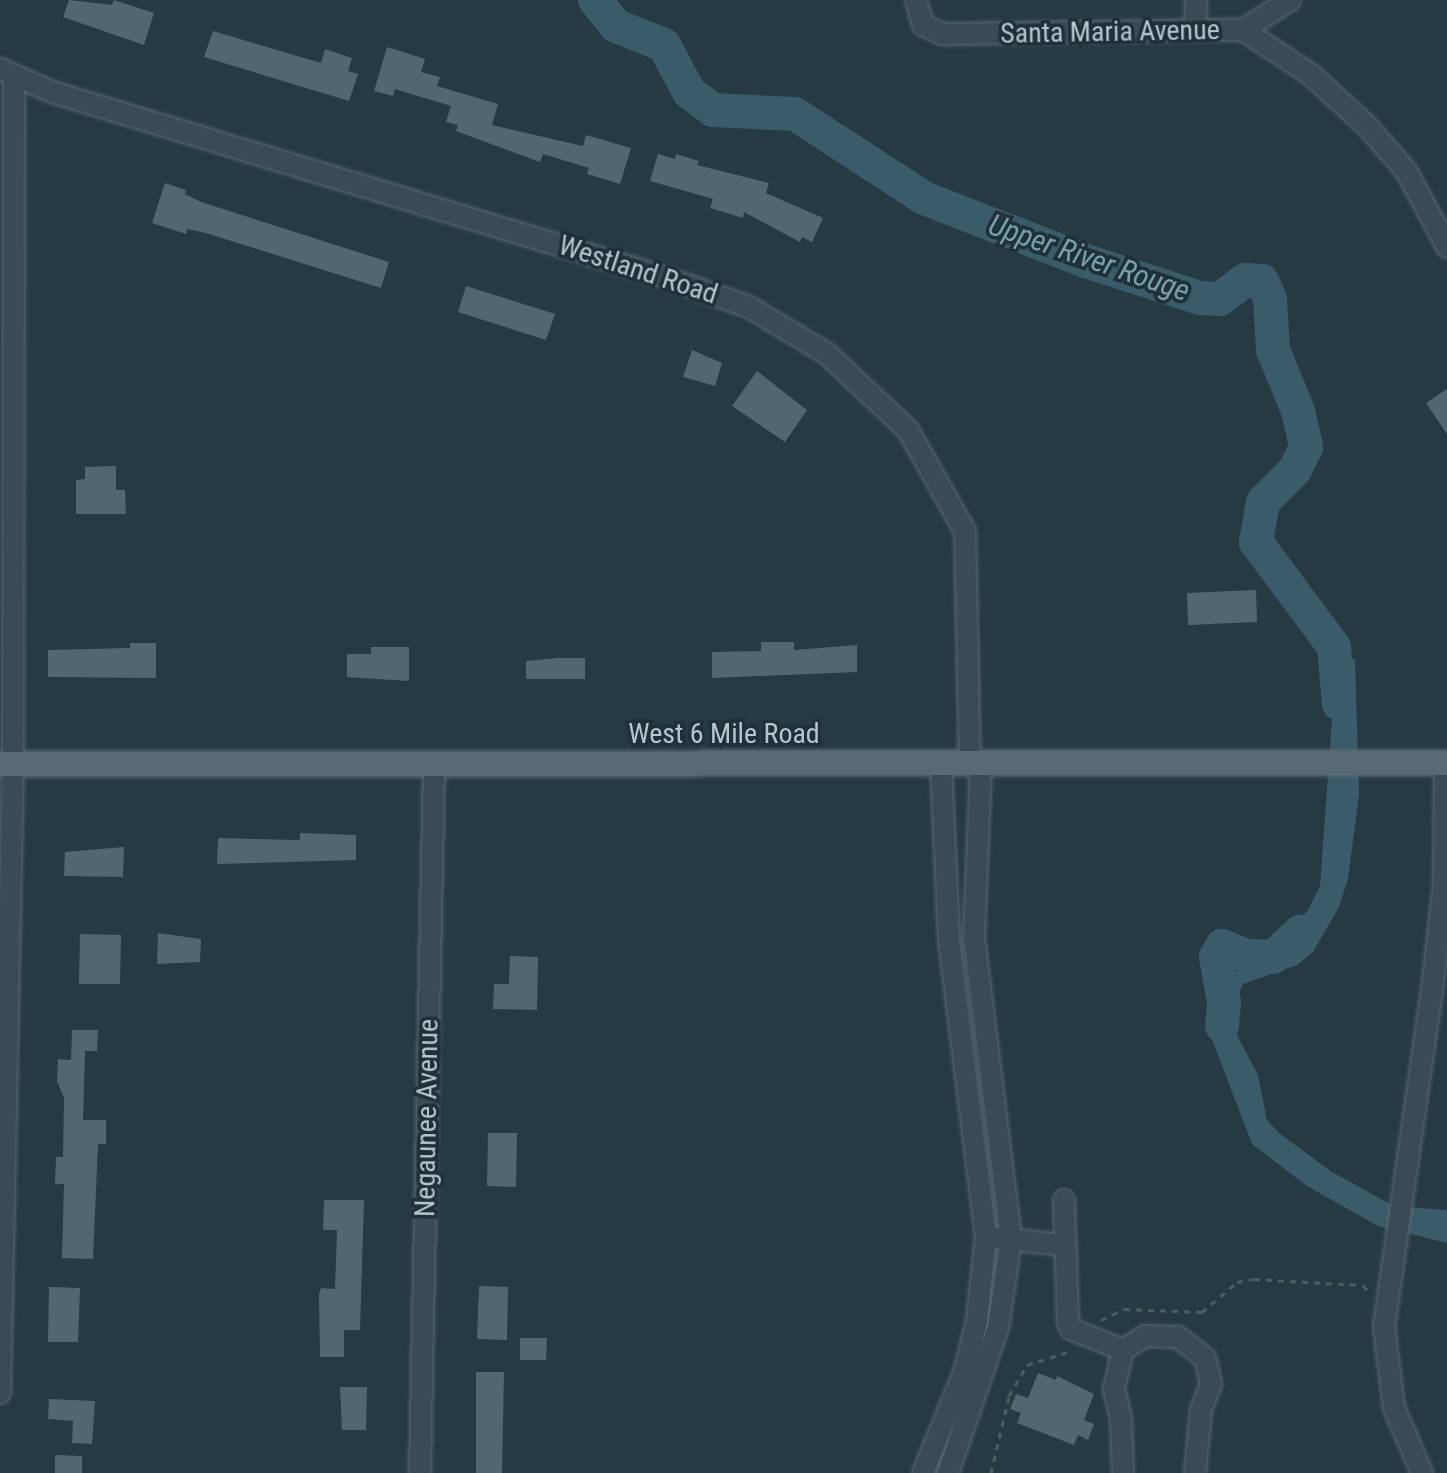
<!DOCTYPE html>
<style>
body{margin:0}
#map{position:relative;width:1447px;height:1473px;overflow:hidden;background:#263a43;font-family:"Roboto Condensed",sans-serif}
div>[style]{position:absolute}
.water>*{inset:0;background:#395b6a}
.river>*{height:34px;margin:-17px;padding:0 17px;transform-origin:17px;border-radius:17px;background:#395b6a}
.building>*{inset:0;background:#516770}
.path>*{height:3px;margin-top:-1.5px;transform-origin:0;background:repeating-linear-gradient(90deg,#46605b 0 6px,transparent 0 12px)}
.roads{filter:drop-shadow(0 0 2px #586870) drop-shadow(0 0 2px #586870)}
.minor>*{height:20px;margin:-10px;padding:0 10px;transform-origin:10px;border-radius:10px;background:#3a4b53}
.major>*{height:24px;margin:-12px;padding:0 12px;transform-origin:12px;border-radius:12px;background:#586b72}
span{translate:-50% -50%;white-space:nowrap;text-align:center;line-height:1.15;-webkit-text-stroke:7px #1f3038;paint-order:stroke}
.street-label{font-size:28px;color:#b7c5cc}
.water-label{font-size:30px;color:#779fb0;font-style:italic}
</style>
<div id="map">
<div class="water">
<div style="clip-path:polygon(1355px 659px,1359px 795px,1348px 879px,1339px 907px,1313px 952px,1297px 965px,1243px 984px,1232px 1011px,1235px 1031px,1258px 1075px,1267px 1120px,1279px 1133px,1332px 1172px,1394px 1206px,1447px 1210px,1447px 1243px,1378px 1226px,1307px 1186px,1252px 1144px,1211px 1037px,1211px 986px,1229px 973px,1251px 969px,1277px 946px,1308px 910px,1320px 886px,1332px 719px,1330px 660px)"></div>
</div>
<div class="river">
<div style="left:595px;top:0;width:33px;rotate:51deg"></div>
<div style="left:616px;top:26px;width:52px;rotate:21.6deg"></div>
<div style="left:664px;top:45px;width:53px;rotate:62deg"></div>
<div style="left:689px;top:92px;width:30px;rotate:37deg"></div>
<div style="left:713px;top:110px;width:82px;rotate:2.8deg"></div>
<div style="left:795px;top:114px;width:154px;rotate:33.1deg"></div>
<div style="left:924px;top:198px;width:174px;rotate:21.3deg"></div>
<div style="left:1086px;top:261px;width:120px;rotate:18deg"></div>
<div style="left:1200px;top:298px;width:20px;rotate:3deg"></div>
<div style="left:1220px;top:299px;width:31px;rotate:-37deg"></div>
<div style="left:1245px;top:280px;width:17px;rotate:3deg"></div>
<div style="left:1262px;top:281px;width:20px;rotate:66deg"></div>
<div style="left:1270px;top:299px;width:51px;rotate:86.6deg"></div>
<div style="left:1273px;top:350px;width:66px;rotate:67.7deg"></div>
<div style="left:1298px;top:411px;width:37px;rotate:77deg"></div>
<div style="left:1306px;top:447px;width:25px;rotate:116deg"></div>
<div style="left:1295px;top:470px;width:45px;rotate:135deg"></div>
<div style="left:1263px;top:502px;width:41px;rotate:99.9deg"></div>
<div style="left:1256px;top:542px;width:131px;rotate:53.4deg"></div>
<div style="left:1334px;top:647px;width:57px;rotate:85deg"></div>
<div style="left:1222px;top:1026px;width:24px;rotate:-85deg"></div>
<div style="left:1224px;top:1002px;width:46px;rotate:-100.1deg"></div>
<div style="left:1216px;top:957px;width:13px;rotate:-61deg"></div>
<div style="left:1222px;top:946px;width:27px;rotate:22deg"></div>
<div style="left:1247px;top:956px;width:26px;rotate:2deg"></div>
<div style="left:1273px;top:957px;width:37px;rotate:-43deg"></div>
</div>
<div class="building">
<div style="clip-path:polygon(69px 0,112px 5px,114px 0,154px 13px,144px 45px,63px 17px)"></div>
<div style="clip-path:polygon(213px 31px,321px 63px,325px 49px,352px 58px,348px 71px,358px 74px,349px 101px,204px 57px)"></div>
<div style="clip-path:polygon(387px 47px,425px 59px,421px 72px,440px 77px,437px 86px,498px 104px,492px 125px,583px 146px,586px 135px,631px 148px,620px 184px,587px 174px,589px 168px,543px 154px,540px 162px,456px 131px,458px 125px,446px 122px,451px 106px,395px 89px,393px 96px,374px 91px)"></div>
<div style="clip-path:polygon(658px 154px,675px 159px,676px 154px,699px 161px,697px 165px,769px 183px,766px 193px,823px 218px,812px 242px,802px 237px,800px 242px,744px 212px,743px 218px,710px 208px,713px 199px,650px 181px)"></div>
<div style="clip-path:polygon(165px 183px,186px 190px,185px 194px,201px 202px,389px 262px,381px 288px,206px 233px,187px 229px,186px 234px,152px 223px)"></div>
<div style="clip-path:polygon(466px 286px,555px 314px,546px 340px,458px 312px)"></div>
<div style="clip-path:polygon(692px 350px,722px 363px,715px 386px,683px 377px)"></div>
<div style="clip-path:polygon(757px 371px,807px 410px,785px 442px,732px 406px)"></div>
<div style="clip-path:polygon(1447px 389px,1447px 434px,1426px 403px)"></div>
<div style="clip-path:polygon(116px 466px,116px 490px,125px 490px,126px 514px,76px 514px,76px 480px,85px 479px,85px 467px)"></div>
<div style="clip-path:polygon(1256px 590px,1257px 622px,1188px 625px,1187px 593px)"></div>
<div style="clip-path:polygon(761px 642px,794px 642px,794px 650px,857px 645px,857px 672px,712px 678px,712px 652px,761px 651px)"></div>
<div style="clip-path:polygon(130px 643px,156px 643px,156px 678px,48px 677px,48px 650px,130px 648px)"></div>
<div style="clip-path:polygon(371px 647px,409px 647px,409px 681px,347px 677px,347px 654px,371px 654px)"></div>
<div style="clip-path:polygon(557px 658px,585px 658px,585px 679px,526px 679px,526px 661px)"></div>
<div style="clip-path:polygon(300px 833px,356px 835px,356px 860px,217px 864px,218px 838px,300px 840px)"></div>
<div style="clip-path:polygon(124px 847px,123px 877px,64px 876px,65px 852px)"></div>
<div style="clip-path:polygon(158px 933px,201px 939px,200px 962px,157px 964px)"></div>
<div style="clip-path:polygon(80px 934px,121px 935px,120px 984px,79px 984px)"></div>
<div style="clip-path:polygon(510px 956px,538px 957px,537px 1010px,493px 1009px,494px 984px,509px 984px)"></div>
<div style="clip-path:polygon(72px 1030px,98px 1030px,97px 1051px,85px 1051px,83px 1120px,106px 1120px,106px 1144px,98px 1144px,93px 1259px,62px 1258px,64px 1184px,55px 1184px,56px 1157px,63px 1157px,64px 1098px,57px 1081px,58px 1059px,71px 1060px)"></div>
<div style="clip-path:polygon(488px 1133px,517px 1133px,516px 1187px,487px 1186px)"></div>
<div style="clip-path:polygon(324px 1200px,364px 1200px,360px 1330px,344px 1330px,344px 1357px,320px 1357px,319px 1295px,321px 1288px,335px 1289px,337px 1230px,323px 1230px)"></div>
<div style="clip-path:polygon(479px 1286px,508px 1287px,507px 1340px,477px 1339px)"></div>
<div style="clip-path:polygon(49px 1287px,80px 1288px,78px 1342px,48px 1342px)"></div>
<div style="clip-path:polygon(520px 1338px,547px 1338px,546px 1360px,520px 1360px)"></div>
<div style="clip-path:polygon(476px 1372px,504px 1372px,502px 1473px,476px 1473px)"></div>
<div style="clip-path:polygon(1038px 1373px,1056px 1380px,1057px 1376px,1094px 1394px,1084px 1420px,1094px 1424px,1088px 1440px,1078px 1435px,1074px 1445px,1017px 1423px,1021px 1413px,1010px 1409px,1016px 1394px,1028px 1398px)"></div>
<div style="clip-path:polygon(340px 1387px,367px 1387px,366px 1430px,342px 1430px)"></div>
<div style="clip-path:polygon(49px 1399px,95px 1401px,92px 1444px,72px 1443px,73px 1421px,48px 1419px)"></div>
<div style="clip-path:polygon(55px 1455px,82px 1456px,82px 1473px,55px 1473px)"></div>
</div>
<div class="path">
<div style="left:1101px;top:1320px;width:25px;rotate:-26deg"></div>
<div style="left:1124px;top:1309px;width:78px;rotate:2.2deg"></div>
<div style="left:1202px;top:1312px;width:46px;rotate:-40.6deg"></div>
<div style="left:1237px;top:1282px;width:17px;rotate:-10deg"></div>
<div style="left:1254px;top:1279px;width:109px;rotate:3.2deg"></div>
<div style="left:1363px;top:1285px;width:11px;rotate:52deg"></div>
<div style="left:991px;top:1473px;width:79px;rotate:-76.8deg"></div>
<div style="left:1009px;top:1396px;width:36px;rotate:-60deg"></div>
<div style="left:1027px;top:1365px;width:46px;rotate:-17.7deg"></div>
</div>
<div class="roads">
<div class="minor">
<div style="left:916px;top:0;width:26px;rotate:74deg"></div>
<div style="left:923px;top:25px;width:21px;rotate:25deg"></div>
<div style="left:942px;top:34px;width:301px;rotate:-0.8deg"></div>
<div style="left:1243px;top:30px;width:56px;rotate:-32.6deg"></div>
<div style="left:1243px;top:30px;width:80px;rotate:33.3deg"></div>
<div style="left:1310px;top:74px;width:77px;rotate:42.4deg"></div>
<div style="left:1367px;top:126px;width:61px;rotate:49deg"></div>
<div style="left:1407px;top:172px;width:85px;rotate:61.9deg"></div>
<div style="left:1195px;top:31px;width:31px;rotate:-88deg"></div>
<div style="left:0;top:69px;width:57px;rotate:23.9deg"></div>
<div style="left:52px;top:92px;width:643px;rotate:16.83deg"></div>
<div style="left:667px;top:278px;width:87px;rotate:19.5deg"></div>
<div style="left:749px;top:307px;width:90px;rotate:30.9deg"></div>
<div style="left:826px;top:353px;width:112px;rotate:43.2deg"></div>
<div style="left:908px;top:430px;width:116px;rotate:60.6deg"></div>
<div style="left:965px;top:531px;width:233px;rotate:88.8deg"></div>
<div style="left:1064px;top:1200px;width:123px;rotate:88.1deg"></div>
<div style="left:1068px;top:1323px;width:7px;rotate:63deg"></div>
<div style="left:1071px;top:1329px;width:56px;rotate:22deg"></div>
<div style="left:998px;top:1238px;width:65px;rotate:6.1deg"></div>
<div style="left:0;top:1393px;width:629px;rotate:-88.82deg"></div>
<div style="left:13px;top:764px;width:687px;rotate:-89.92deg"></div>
<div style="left:420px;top:1473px;width:709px;rotate:-88.87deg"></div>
<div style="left:923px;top:1473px;width:111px;rotate:-67.8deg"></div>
<div style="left:965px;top:1370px;width:50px;rotate:-76.2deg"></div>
<div style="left:977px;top:1321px;width:84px;rotate:-83.9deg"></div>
<div style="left:986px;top:1237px;width:300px;rotate:-97.1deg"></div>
<div style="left:949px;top:939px;width:175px;rotate:-92.6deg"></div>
<div style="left:948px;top:1473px;width:153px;rotate:-71deg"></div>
<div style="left:998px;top:1328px;width:90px;rotate:-81.7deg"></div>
<div style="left:1011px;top:1239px;width:302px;rotate:-97deg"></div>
<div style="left:974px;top:939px;width:175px;rotate:-87.7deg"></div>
<div style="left:1123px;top:1473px;width:55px;rotate:-92.1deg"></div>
<div style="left:1121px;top:1418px;width:30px;rotate:-104deg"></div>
<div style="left:1114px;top:1389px;width:40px;rotate:-77deg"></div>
<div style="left:1123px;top:1350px;width:26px;rotate:-32deg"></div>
<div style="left:1145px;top:1336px;width:33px;rotate:2deg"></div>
<div style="left:1178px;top:1337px;width:34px;rotate:38deg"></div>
<div style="left:1205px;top:1358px;width:27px;rotate:77deg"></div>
<div style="left:1211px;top:1384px;width:28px;rotate:111deg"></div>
<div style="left:1201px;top:1410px;width:63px;rotate:95.4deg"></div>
<div style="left:1422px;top:1473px;width:71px;rotate:-113.3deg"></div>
<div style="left:1394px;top:1408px;width:82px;rotate:-97deg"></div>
<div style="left:1384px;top:1327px;width:340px;rotate:-81.9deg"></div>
<div style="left:1432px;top:990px;width:107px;rotate:-83.5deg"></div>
<div style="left:1444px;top:884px;width:121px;rotate:-89.5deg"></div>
</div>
<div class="major">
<div style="left:0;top:764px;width:1447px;rotate:-0.04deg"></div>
</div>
</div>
<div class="street-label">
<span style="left:1110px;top:32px;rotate:-1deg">Santa Maria Avenue</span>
<span style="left:638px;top:270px;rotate:18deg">Westland Road</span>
<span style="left:724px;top:734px">West 6 Mile Road</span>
<span style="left:427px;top:1118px;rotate:-89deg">Negaunee Avenue</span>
</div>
<div class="water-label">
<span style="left:1089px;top:258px;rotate:19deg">Upper River Rouge</span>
</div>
</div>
